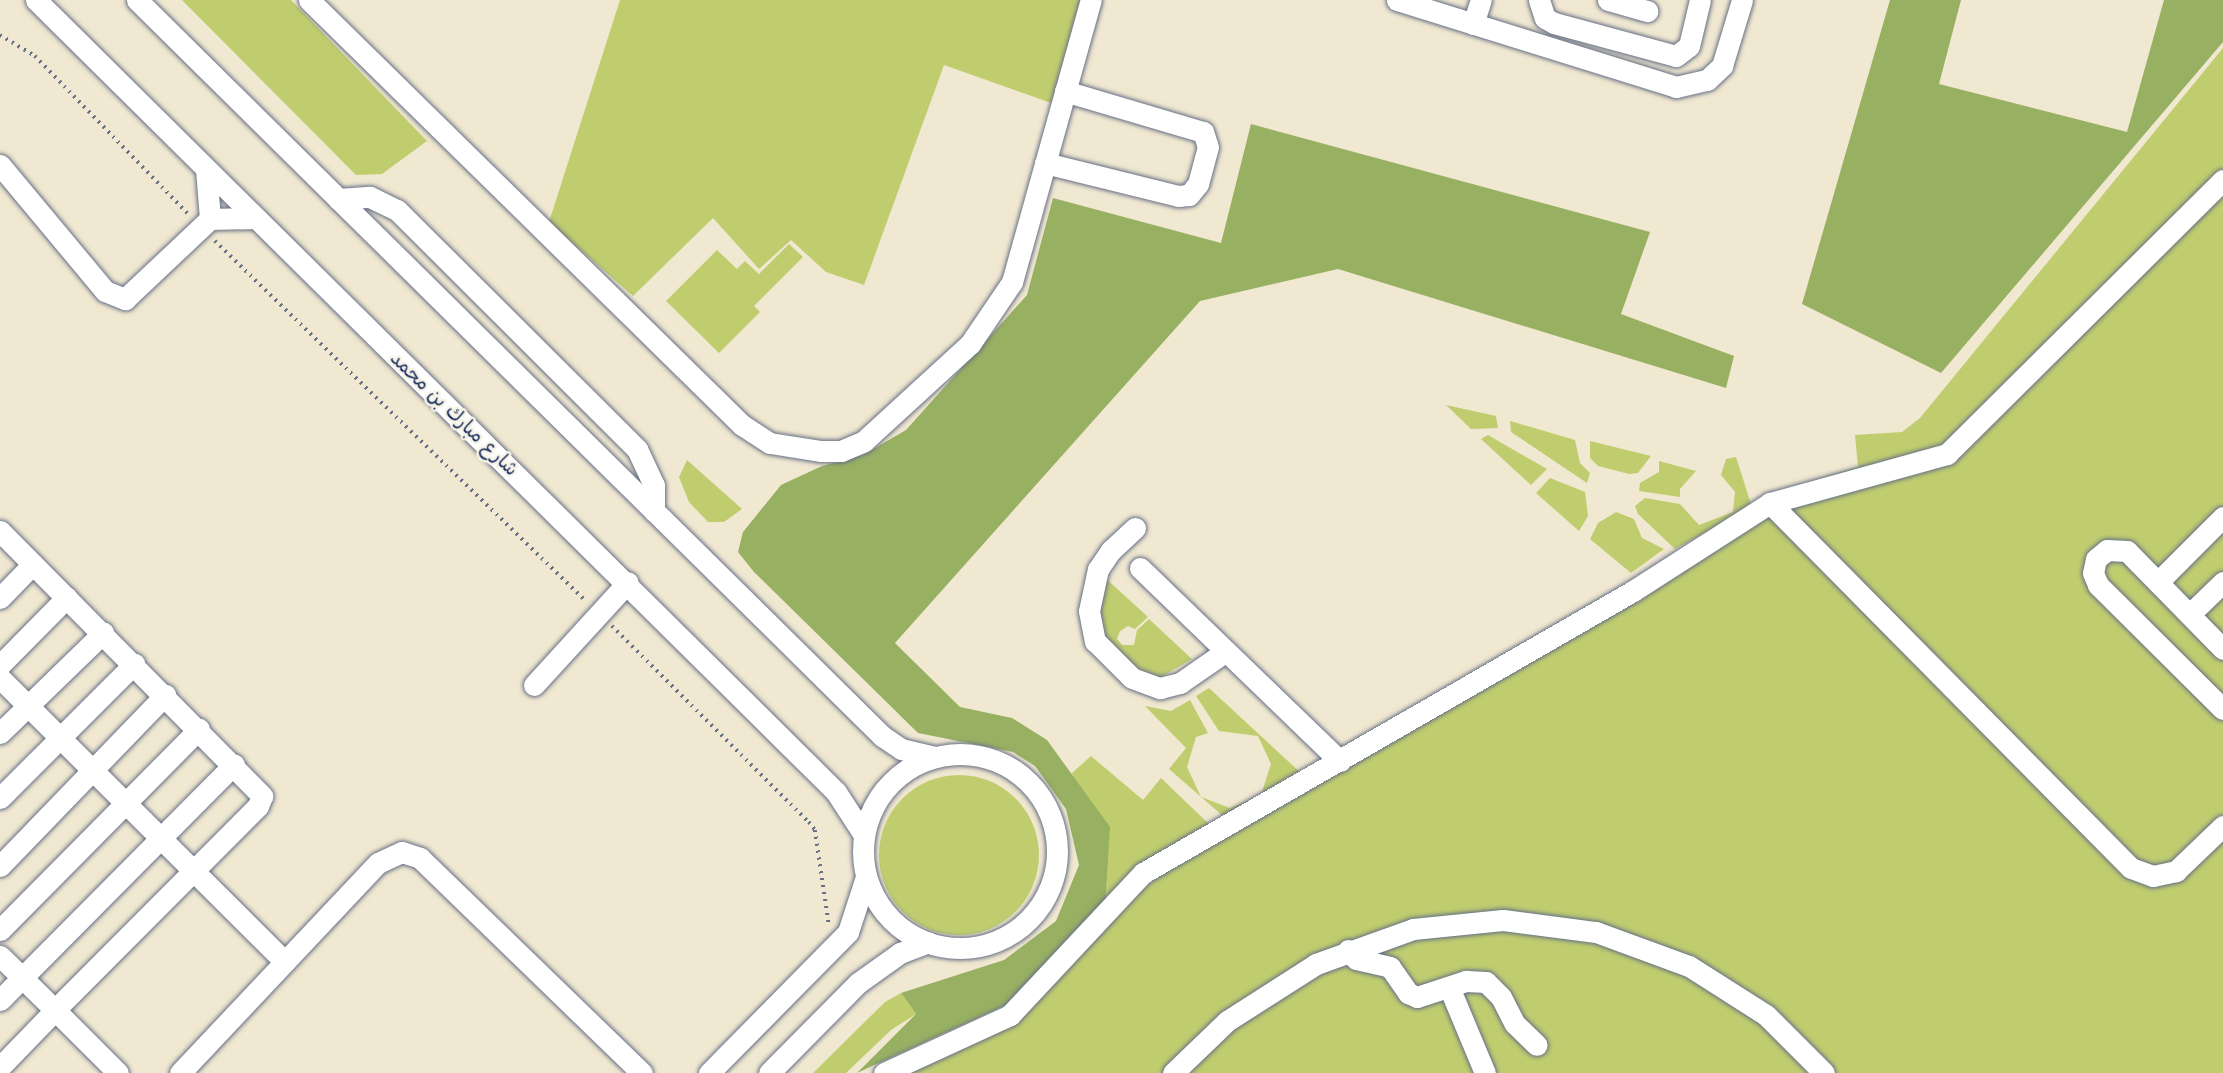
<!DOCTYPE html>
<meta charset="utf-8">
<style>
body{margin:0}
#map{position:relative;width:2223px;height:1073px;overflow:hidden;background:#f1e8d1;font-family:Mali,"Playpen Sans Arabic",sans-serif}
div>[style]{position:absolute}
.green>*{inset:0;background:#c0cd6f}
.round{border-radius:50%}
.forest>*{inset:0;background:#98b062}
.path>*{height:3.5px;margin-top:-1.75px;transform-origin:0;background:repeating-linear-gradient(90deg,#667086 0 2px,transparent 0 7px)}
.roads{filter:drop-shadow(0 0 2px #667086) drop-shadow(0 0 2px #667086)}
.minor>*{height:21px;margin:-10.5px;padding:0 10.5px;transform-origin:10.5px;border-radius:10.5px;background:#fff}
.minor>.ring{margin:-10.5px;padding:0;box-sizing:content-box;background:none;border:21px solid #fff;border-radius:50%}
span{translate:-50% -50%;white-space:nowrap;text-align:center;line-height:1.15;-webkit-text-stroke:5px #f7f3e8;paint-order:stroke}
.street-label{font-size:19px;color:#1b2f5e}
</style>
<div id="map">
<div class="green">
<div style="clip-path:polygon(182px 0,291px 0,427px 141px,382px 174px,356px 175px)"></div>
<div style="clip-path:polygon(620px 0,1082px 0,1054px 104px,944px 65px,864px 285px,826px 272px,791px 240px,759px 269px,713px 218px,633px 296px,549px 222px)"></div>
<div style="clip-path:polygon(2223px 48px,2223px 1073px,872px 1073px,1026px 998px,1089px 932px,1176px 863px,1800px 484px,1858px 467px,1855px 435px,1902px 432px,1920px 418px)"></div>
<div style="clip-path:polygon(789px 244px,803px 257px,754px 306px,760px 312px,719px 353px,666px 301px,717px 250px,737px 269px,745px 261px,759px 274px)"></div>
<div style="clip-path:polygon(1446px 405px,1496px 416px,1498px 428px,1471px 429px)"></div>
<div style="clip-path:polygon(1510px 421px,1575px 440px,1580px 463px,1590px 473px,1587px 483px,1511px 432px)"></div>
<div style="clip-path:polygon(1488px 435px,1547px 469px,1531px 485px,1481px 439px)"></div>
<div style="clip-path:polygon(1590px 441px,1651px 456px,1638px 473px,1629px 474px,1598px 466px,1590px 458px)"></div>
<div style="clip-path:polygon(1736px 457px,1752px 507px,1675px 549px,1638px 514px,1635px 506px,1645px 498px,1680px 504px,1699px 525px,1733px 512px,1735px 492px,1721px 475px,1726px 459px)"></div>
<div style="clip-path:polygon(687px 460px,742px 509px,724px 522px,708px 522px,689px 502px,679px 477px)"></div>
<div style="clip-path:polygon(1659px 461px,1696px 471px,1680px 489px,1680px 497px,1639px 491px,1640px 483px,1659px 472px)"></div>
<div style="clip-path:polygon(1550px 478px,1585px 492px,1588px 516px,1579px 531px,1536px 493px)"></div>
<div style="clip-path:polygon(1616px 512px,1634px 519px,1642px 538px,1664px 549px,1631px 573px,1590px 539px,1598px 523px)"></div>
<div style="clip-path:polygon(1102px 575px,1148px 617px,1135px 629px,1128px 626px,1120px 631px,1117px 639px,1122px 645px,1134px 645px,1137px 630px,1149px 619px,1192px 659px,1161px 677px,1146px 676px,1098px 635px)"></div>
<div style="clip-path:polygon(1209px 688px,1302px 774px,1224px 817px,1169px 769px,1186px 748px,1145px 706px,1171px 711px,1190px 700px,1208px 733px,1196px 737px,1187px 767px,1201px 797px,1230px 808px,1261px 795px,1271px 764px,1258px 736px,1219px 731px,1196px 696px)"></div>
<div style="clip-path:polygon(1091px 756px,1143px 800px,1161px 778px,1209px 824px,1105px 906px,1072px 773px)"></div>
<div class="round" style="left:879px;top:775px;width:160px;height:160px"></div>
<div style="clip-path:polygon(901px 993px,916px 1014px,891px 1030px,846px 1073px,813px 1073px,885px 1002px)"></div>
</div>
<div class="forest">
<div style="clip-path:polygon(1890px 0,1961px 0,1939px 84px,2127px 132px,2164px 0,2223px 0,2223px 42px,1941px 373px,1802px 304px)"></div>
<div style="clip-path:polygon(1251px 124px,1650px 232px,1621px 314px,1734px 356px,1726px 388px,1338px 269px,1200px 301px,895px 643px,960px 707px,1012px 718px,1047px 740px,1110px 827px,1105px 906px,1019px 999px,857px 1073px,916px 1014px,901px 993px,1004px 960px,1056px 921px,1079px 865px,1066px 809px,1035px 766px,1013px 752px,918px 733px,754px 572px,738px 552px,743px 532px,781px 485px,822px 466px,863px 455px,906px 430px,1027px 295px,1053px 198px,1221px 243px)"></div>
</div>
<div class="path">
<div style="left:0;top:35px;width:41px;rotate:31deg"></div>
<div style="left:35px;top:56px;width:219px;rotate:45.9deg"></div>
<div style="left:215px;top:241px;width:517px;rotate:44.14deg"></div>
<div style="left:612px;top:626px;width:278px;rotate:44.9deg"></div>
<div style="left:809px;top:822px;width:10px;rotate:53deg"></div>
<div style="left:815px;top:830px;width:96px;rotate:81.6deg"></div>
</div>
<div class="roads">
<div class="minor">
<div style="left:36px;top:0;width:1126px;rotate:44.71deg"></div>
<div style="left:836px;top:792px;width:51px;rotate:56.9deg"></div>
<div style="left:137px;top:0;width:1047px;rotate:44.65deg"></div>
<div style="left:882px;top:736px;width:23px;rotate:34deg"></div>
<div style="left:901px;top:749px;width:35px;rotate:13deg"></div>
<div style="left:309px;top:0;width:607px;rotate:44.47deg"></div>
<div style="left:742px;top:425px;width:33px;rotate:33deg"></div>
<div style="left:770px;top:443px;width:52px;rotate:8.9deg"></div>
<div style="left:821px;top:451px;width:20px"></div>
<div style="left:841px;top:451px;width:25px;rotate:-23deg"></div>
<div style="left:864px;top:441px;width:144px;rotate:-42.5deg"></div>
<div style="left:970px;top:344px;width:75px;rotate:-55.9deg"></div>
<div style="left:1012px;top:282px;width:293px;rotate:-74.4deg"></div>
<div style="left:1397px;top:0;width:292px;rotate:17.3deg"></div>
<div style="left:1676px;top:87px;width:32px;rotate:-13deg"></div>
<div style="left:1707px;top:80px;width:21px;rotate:-43deg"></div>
<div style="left:1722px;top:66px;width:69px;rotate:-73.1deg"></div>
<div style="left:1539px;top:0;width:19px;rotate:72deg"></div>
<div style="left:1545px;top:18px;width:10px;rotate:29deg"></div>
<div style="left:1554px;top:23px;width:126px;rotate:15.1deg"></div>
<div style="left:1676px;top:56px;width:16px;rotate:-38deg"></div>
<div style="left:1689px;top:46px;width:47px;rotate:-76.6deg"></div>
<div style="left:1608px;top:0;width:41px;rotate:15.8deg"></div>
<div style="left:1473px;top:24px;width:25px;rotate:-72deg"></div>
<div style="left:1045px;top:163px;width:137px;rotate:13.9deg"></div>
<div style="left:1178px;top:196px;width:11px;rotate:-5deg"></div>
<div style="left:1189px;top:195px;width:14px;rotate:-51deg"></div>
<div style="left:1198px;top:184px;width:38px;rotate:-75deg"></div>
<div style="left:1208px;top:147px;width:16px;rotate:-108deg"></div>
<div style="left:1203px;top:132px;width:144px;rotate:-163.5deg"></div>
<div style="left:0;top:165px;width:164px;rotate:50.2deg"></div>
<div style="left:105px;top:291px;width:22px;rotate:22deg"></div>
<div style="left:125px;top:299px;width:117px;rotate:-43.3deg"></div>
<div style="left:210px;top:219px;width:46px;rotate:-1.2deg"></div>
<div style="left:206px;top:169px;width:50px;rotate:85.4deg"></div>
<div style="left:338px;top:199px;width:32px;rotate:-4deg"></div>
<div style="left:370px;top:197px;width:30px;rotate:26deg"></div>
<div style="left:397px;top:210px;width:339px;rotate:44.9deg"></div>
<div style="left:637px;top:449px;width:40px;rotate:65deg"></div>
<div style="left:654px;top:485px;width:26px;rotate:90deg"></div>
<div style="left:1770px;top:503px;width:513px;rotate:45.32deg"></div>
<div style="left:2131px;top:868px;width:23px;rotate:20deg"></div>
<div style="left:2153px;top:876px;width:24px;rotate:-12deg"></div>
<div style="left:2176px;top:871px;width:65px;rotate:-43.8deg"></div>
<div style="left:1135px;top:528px;width:33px;rotate:137deg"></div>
<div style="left:1111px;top:550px;width:23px;rotate:124deg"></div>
<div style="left:1098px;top:569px;width:43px;rotate:102.1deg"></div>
<div style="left:1089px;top:611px;width:31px;rotate:79deg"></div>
<div style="left:1095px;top:641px;width:52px;rotate:45deg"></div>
<div style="left:1132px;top:678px;width:30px;rotate:20deg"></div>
<div style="left:1160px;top:688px;width:21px;rotate:-14deg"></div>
<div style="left:1180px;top:683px;width:56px;rotate:-34.8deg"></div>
<div style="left:0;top:531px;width:373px;rotate:45.3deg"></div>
<div style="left:262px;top:796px;width:11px;rotate:112deg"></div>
<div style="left:258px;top:806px;width:288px;rotate:134.9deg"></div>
<div style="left:55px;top:1010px;width:77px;rotate:-135.5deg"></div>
<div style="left:1140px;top:568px;width:278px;rotate:44deg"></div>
<div style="left:2158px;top:582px;width:92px;rotate:-45deg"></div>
<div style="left:0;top:598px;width:47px;rotate:-45.9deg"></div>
<div style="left:2190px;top:614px;width:46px;rotate:-44.1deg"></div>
<div style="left:2223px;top:649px;width:137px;rotate:-134.4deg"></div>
<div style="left:2127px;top:551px;width:20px;rotate:-177deg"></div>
<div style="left:2107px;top:550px;width:14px;rotate:141deg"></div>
<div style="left:2096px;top:559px;width:14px;rotate:102deg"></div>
<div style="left:2093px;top:573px;width:13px;rotate:67deg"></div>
<div style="left:2098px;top:585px;width:176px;rotate:44.8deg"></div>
<div style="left:0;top:665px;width:95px;rotate:-45.4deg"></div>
<div style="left:0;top:678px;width:402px;rotate:44.9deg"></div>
<div style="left:534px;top:685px;width:139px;rotate:-47.6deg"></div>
<div style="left:0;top:733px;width:144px;rotate:-44.2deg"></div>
<div class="ring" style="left:863px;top:754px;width:173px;height:173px"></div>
<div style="left:0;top:798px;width:190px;rotate:-45deg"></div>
<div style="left:0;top:866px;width:238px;rotate:-46deg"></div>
<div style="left:0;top:930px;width:283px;rotate:-45.3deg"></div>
<div style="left:1348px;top:950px;width:12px;rotate:48deg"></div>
<div style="left:1356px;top:959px;width:35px;rotate:13deg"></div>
<div style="left:1390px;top:967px;width:32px;rotate:55deg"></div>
<div style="left:1408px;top:993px;width:10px;rotate:24deg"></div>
<div style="left:1417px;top:997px;width:52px;rotate:-18.1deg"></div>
<div style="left:1466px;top:981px;width:20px;rotate:3deg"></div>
<div style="left:1486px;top:982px;width:21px;rotate:45deg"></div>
<div style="left:1501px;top:997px;width:30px;rotate:63deg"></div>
<div style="left:1515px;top:1024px;width:30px;rotate:44deg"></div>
<div style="left:1449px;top:987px;width:93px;rotate:67.3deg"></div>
<div style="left:0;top:1000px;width:332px;rotate:-45.2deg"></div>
<div style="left:0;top:1067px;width:79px;rotate:-46deg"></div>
<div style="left:55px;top:1010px;width:89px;rotate:45deg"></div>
<div style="left:180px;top:1073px;width:289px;rotate:-46.7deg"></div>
<div style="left:378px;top:863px;width:26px;rotate:-25deg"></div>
<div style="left:402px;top:852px;width:19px;rotate:18deg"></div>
<div style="left:420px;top:858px;width:309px;rotate:44.1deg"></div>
<div style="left:709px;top:1073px;width:198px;rotate:-45.4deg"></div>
<div style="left:848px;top:932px;width:58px;rotate:-71.9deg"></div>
<div style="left:769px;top:1073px;width:127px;rotate:-45.3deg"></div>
<div style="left:858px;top:983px;width:52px;rotate:-35.5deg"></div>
<div style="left:900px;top:953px;width:30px;rotate:-21deg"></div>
<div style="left:884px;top:1073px;width:139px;rotate:-24.7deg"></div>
<div style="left:1010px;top:1015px;width:195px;rotate:-46.9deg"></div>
<div style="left:1143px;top:873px;width:565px;rotate:-29.92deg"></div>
<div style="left:1633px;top:591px;width:163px;rotate:-32.7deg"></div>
<div style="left:1770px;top:503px;width:184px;rotate:-15.5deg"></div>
<div style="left:1947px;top:454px;width:389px;rotate:-44.8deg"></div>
<div style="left:1173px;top:1073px;width:75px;rotate:-43.9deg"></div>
<div style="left:1227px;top:1021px;width:106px;rotate:-32.6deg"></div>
<div style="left:1316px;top:964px;width:103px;rotate:-19.8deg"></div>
<div style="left:1413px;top:929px;width:90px;rotate:-5.7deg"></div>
<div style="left:1503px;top:920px;width:94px;rotate:7.4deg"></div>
<div style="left:1596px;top:932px;width:99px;rotate:20.1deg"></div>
<div style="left:1689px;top:966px;width:91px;rotate:32.5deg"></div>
<div style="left:1766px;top:1015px;width:82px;rotate:45deg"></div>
</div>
</div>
<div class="street-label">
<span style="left:455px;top:413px;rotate:44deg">شارع مبارك بن محمد</span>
</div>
</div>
